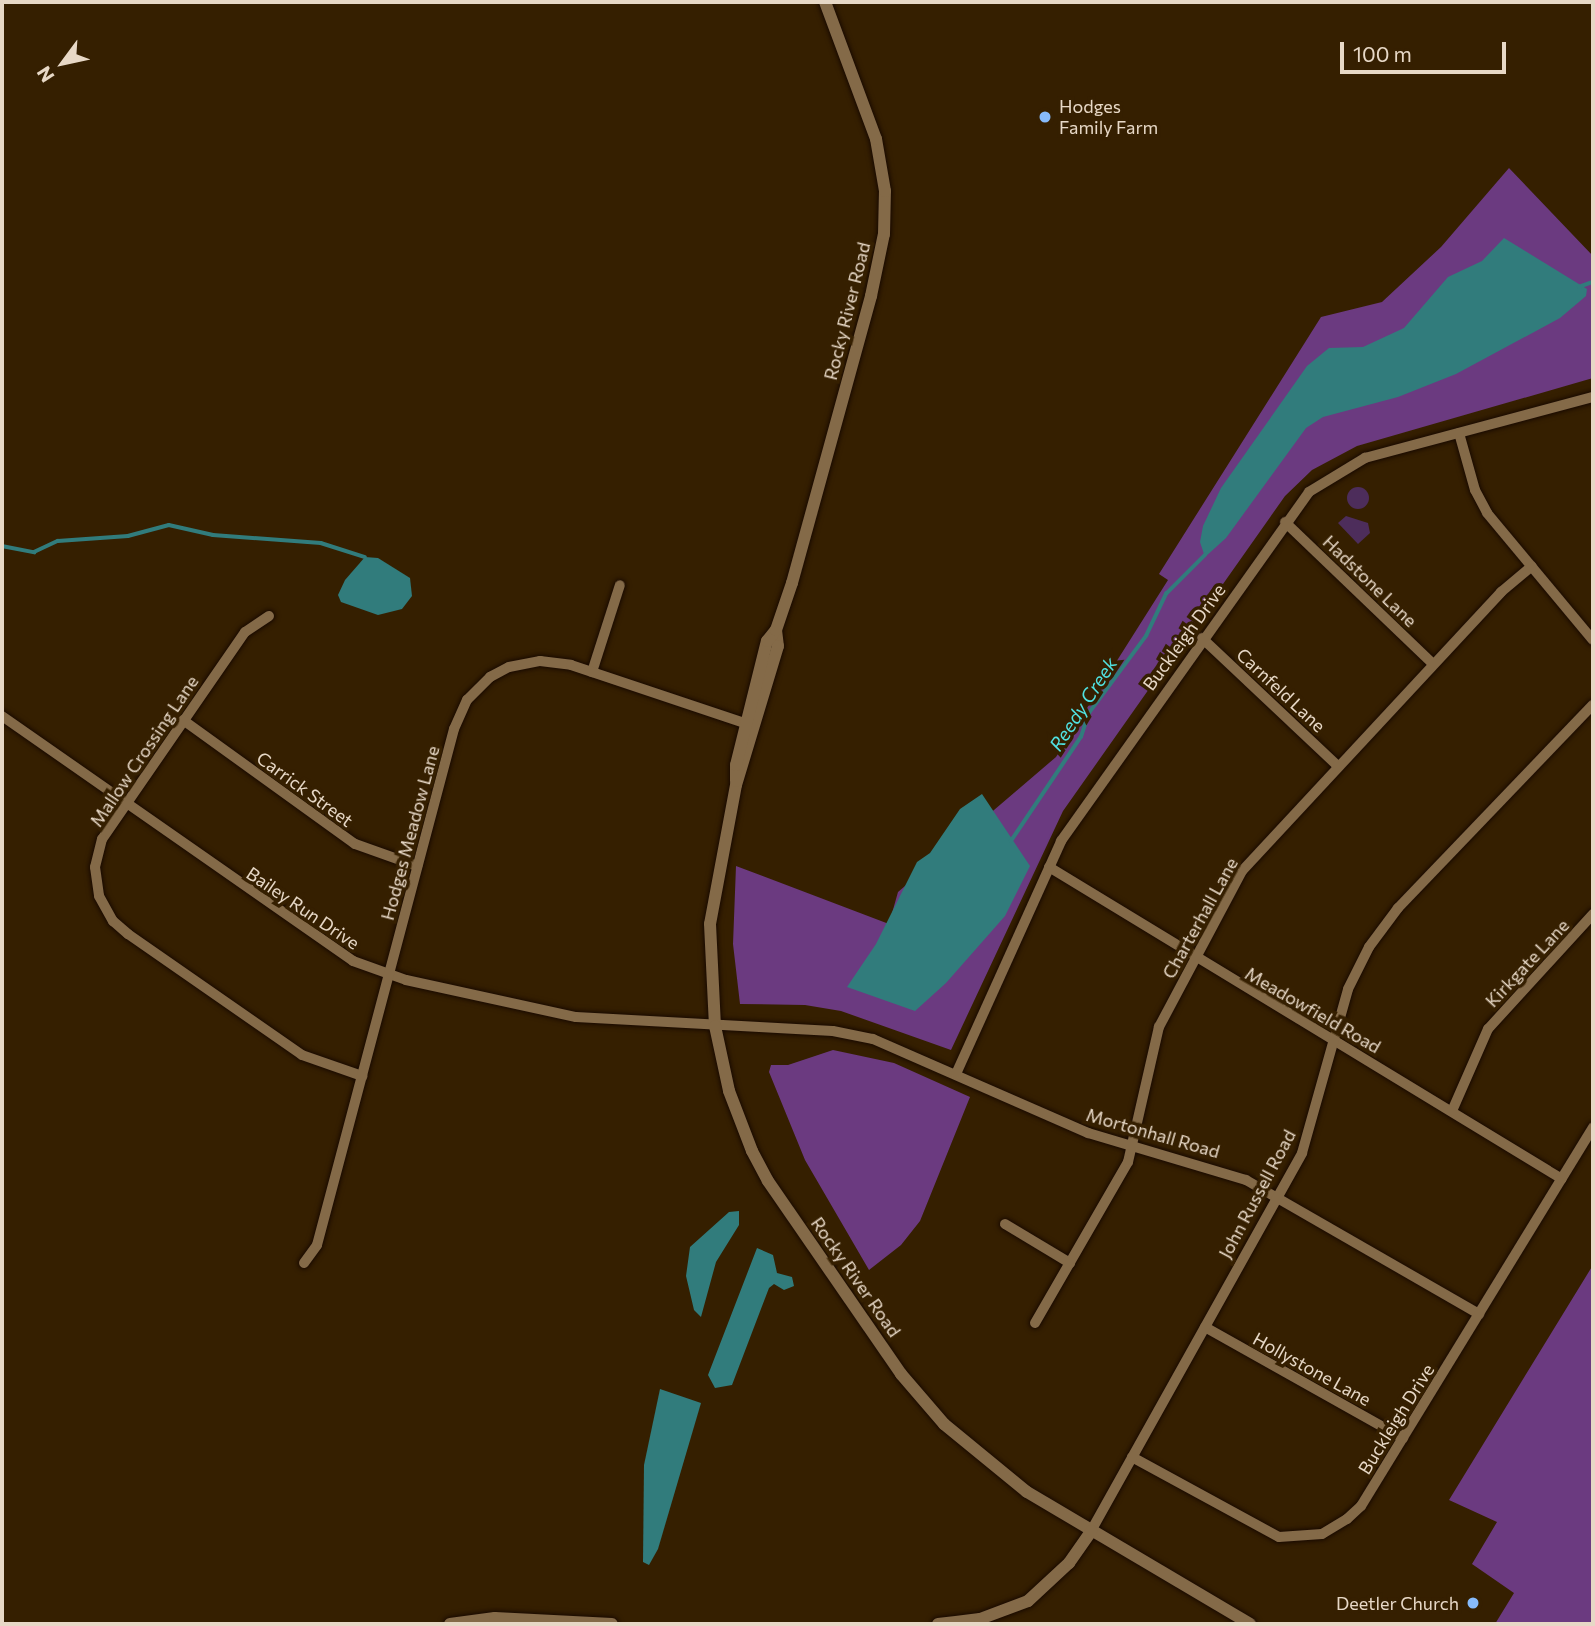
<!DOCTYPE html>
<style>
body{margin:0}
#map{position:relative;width:1595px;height:1626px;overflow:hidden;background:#351f00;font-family:Commissioner,sans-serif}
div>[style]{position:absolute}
.green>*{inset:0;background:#4d2d5b}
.round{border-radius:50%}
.forest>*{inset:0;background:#6b3a80}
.water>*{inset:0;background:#317c7c}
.stream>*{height:3.5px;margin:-1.75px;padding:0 1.75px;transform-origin:1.75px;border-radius:1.75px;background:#317c7c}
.roads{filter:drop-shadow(0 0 2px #190a00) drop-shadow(0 0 2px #190a00)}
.minor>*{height:10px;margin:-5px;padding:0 5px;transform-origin:5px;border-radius:5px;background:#846a48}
.tertiary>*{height:12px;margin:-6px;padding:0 6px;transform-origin:6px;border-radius:6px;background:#846a48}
.dots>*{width:19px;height:19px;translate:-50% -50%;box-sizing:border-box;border:4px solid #351f00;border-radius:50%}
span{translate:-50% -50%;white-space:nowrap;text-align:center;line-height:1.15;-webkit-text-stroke:7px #351f00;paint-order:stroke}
.poi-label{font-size:18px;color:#e7d8c6}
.left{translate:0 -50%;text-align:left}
.right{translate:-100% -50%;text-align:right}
.street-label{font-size:18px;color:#e7d8c6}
.water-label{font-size:19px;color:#50e2e1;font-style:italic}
.frame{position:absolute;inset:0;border:4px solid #e7d8c6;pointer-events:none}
.north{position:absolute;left:28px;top:28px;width:70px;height:70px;-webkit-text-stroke:5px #351f00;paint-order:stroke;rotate:237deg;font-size:19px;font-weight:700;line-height:28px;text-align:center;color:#e7d8c6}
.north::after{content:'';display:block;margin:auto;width:24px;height:32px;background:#e7d8c6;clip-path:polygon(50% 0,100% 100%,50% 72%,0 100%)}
.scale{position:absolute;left:1340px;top:42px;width:166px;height:32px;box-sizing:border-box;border:4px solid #e7d8c6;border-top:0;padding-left:9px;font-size:21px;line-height:24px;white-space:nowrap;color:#e7d8c6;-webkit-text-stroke:5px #351f00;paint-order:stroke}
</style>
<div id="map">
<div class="green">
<div class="round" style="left:1347px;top:487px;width:22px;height:22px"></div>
<div style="clip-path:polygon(1346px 516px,1368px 523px,1370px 533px,1358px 544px,1338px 523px)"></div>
</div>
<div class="forest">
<div style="clip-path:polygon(1509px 168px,1593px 256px,1593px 378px,1357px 446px,1312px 470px,1285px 496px,1063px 811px,951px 1050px,841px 1011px,805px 1005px,740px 1004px,733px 944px,736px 866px,889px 924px,898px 892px,1056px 757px,1168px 580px,1159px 574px,1321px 317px,1382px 302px,1441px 247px)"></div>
<div style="clip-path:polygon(833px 1050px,894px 1063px,970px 1097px,920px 1221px,901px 1245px,869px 1270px,805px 1160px,769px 1072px,771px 1065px,788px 1065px)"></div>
<div style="clip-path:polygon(1593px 1265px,1593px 1624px,1495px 1624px,1514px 1593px,1472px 1564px,1497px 1522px,1449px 1500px)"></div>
</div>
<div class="water">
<div style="clip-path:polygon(1504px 238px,1587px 289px,1586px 296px,1560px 318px,1456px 374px,1398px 397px,1323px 417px,1306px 428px,1226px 538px,1205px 557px,1200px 542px,1203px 526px,1221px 488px,1307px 366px,1329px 348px,1363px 347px,1404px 328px,1448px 277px,1482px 261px)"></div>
<div style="clip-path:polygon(365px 557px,378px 558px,410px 578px,412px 596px,402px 609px,378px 615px,341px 602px,338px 595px,345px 580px)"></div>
<div style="clip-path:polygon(982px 794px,1030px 866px,1005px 916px,946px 983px,915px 1011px,847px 987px,876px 944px,917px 862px,930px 853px,960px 809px)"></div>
<div style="clip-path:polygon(739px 1211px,739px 1225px,716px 1262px,701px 1317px,694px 1310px,686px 1276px,690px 1247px,729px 1212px)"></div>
<div style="clip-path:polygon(757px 1248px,773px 1255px,777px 1273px,792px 1277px,794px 1286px,784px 1290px,774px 1284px,769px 1288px,732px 1385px,715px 1388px,708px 1375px)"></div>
<div style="clip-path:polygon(660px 1389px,701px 1403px,658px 1549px,649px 1565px,643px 1562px,644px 1465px)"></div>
</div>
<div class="stream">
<div style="left:1579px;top:287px;width:15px;rotate:-20deg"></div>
<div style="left:2px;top:546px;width:33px;rotate:11deg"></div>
<div style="left:34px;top:552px;width:26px;rotate:-25deg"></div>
<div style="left:58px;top:541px;width:70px;rotate:-4.1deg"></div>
<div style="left:128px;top:536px;width:42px;rotate:-15deg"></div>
<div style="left:169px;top:525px;width:45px;rotate:12.8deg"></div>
<div style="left:213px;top:535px;width:108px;rotate:4.2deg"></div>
<div style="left:321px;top:543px;width:46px;rotate:17.7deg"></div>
<div style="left:1011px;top:841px;width:125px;rotate:-56.1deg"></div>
<div style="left:1081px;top:737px;width:25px;rotate:-72deg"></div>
<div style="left:1089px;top:713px;width:96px;rotate:-53.5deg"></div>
<div style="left:1146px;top:636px;width:47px;rotate:-64.5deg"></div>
<div style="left:1166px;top:594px;width:55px;rotate:-45deg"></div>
</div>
<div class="roads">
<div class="minor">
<div style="left:1459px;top:433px;width:59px;rotate:74.3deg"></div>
<div style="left:1475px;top:490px;width:26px;rotate:62deg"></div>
<div style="left:1487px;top:513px;width:165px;rotate:50.2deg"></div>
<div style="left:1285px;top:522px;width:205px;rotate:43.8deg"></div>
<div style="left:269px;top:616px;width:29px;rotate:146deg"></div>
<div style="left:245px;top:632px;width:252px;rotate:124.6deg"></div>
<div style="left:102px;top:839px;width:29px;rotate:104deg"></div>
<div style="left:95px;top:867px;width:29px;rotate:82deg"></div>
<div style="left:99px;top:896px;width:29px;rotate:61deg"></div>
<div style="left:113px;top:921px;width:20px;rotate:41deg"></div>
<div style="left:128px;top:934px;width:212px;rotate:34.8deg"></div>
<div style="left:302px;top:1055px;width:64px;rotate:19.3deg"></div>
<div style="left:1202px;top:638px;width:185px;rotate:43.3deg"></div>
<div style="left:592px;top:672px;width:91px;rotate:-72.2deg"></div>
<div style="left:2px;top:716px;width:428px;rotate:34.9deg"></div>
<div style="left:353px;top:961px;width:56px;rotate:19.7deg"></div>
<div style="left:406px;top:980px;width:174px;rotate:12.3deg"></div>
<div style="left:576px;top:1017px;width:257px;rotate:3.1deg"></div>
<div style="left:833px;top:1031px;width:41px;rotate:11.3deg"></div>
<div style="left:873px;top:1039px;width:235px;rotate:23.6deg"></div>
<div style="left:1088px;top:1133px;width:165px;rotate:16.6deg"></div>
<div style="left:1246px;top:1180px;width:269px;rotate:29.9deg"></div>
<div style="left:183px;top:720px;width:212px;rotate:35.8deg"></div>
<div style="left:355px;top:844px;width:66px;rotate:19.5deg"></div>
<div style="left:1049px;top:867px;width:600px;rotate:31.31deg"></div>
<div style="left:956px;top:1074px;width:256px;rotate:-65.7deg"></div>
<div style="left:1061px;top:841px;width:428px;rotate:-54.6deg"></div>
<div style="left:1309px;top:492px;width:66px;rotate:-31.3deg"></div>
<div style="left:1365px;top:458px;width:236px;rotate:-15deg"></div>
<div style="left:1452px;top:1111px;width:90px;rotate:-66.3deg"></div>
<div style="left:1488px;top:1029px;width:156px;rotate:-47.6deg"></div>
<div style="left:1005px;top:1224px;width:76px;rotate:31deg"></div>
<div style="left:304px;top:1263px;width:22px;rotate:-54deg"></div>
<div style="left:317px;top:1245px;width:534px;rotate:-75.13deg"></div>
<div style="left:454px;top:729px;width:32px;rotate:-66deg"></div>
<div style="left:467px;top:700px;width:33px;rotate:-45deg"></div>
<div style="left:490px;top:677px;width:21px;rotate:-28deg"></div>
<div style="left:509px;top:667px;width:32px;rotate:-11deg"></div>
<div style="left:540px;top:661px;width:31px;rotate:7deg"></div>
<div style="left:571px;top:665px;width:186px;rotate:18.5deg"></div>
<div style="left:1035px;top:1323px;width:186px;rotate:-60deg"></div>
<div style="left:1128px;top:1162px;width:139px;rotate:-77.1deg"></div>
<div style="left:1159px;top:1027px;width:177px;rotate:-62deg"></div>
<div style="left:1242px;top:871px;width:381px;rotate:-47.1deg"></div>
<div style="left:1501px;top:592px;width:40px;rotate:-40deg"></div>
<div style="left:1205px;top:1327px;width:227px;rotate:29.3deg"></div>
<div style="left:1132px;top:1457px;width:167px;rotate:28.6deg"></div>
<div style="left:1279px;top:1537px;width:43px;rotate:-4deg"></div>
<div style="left:1322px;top:1534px;width:29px;rotate:-31deg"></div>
<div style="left:1347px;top:1519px;width:19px;rotate:-43deg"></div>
<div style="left:1361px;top:1506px;width:444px;rotate:-58.5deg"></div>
<div style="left:1091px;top:1531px;width:433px;rotate:-60.8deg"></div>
<div style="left:1302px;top:1153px;width:170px;rotate:-74.3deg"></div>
<div style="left:1348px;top:989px;width:47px;rotate:-63.4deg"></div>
<div style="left:1369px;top:947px;width:49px;rotate:-53.4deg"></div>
<div style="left:1398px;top:908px;width:281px;rotate:-46.2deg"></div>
</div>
<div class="tertiary">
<div style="left:776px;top:630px;width:16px;rotate:83deg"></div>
<div style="left:778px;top:646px;width:145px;rotate:106.8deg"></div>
<div style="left:736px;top:785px;width:141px;rotate:100.6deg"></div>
<div style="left:710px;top:924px;width:102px;rotate:87.2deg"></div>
<div style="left:715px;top:1026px;width:66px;rotate:77.8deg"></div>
<div style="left:729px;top:1091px;width:64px;rotate:69deg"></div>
<div style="left:752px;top:1151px;width:34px;rotate:62deg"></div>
<div style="left:768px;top:1181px;width:234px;rotate:55.4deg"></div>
<div style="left:901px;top:1374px;width:66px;rotate:49.3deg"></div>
<div style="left:944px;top:1424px;width:107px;rotate:39.3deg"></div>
<div style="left:1027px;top:1492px;width:259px;rotate:30.6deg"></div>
<div style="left:736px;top:781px;width:16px;rotate:-90deg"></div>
<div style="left:736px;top:765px;width:128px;rotate:-76deg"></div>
<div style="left:767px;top:641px;width:14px;rotate:-51deg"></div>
<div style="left:776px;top:630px;width:50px;rotate:-71.2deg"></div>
<div style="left:792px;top:583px;width:298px;rotate:-74.6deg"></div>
<div style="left:871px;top:296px;width:63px;rotate:-78.2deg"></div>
<div style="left:884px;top:234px;width:43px;rotate:-88.7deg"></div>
<div style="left:885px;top:191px;width:53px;rotate:-99.8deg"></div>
<div style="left:876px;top:139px;width:146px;rotate:-110.4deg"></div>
<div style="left:450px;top:1624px;width:45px;rotate:-7.6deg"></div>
<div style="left:495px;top:1618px;width:117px;rotate:2.9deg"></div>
<div style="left:938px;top:1624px;width:42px;rotate:-6.8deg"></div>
<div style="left:980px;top:1619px;width:51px;rotate:-20.6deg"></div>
<div style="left:1028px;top:1601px;width:56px;rotate:-42.8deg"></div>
<div style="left:1069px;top:1563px;width:39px;rotate:-55deg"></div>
</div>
</div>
<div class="dots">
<div style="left:1045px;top:117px;background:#87bbfb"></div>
<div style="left:1473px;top:1603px;background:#87bbfb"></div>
</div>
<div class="poi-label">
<span class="left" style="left:1059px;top:117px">Hodges<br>Family Farm</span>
<span class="right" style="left:1459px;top:1603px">Deetler Church</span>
</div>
<div class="street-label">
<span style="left:847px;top:311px;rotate:-76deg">Rocky River Road</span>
<span style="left:1370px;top:581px;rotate:44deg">Hadstone Lane</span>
<span style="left:1184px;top:637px;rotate:-54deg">Buckleigh Drive</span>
<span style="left:1281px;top:690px;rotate:43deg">Carnfeld Lane</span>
<span style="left:144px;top:751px;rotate:-56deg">Mallow Crossing Lane</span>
<span style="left:305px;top:789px;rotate:36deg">Carrick Street</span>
<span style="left:410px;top:833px;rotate:-75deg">Hodges Meadow Lane</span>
<span style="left:303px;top:908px;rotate:34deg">Bailey Run Drive</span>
<span style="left:1200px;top:918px;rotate:-61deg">Charterhall Lane</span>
<span style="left:1527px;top:963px;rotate:-47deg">Kirkgate Lane</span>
<span style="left:1313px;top:1010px;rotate:30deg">Meadowfield Road</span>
<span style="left:1153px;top:1133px;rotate:16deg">Mortonhall Road</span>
<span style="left:1257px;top:1194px;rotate:-62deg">John Russell Road</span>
<span style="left:856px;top:1277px;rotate:55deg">Rocky River Road</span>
<span style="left:1312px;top:1369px;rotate:29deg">Hollystone Lane</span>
<span style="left:1396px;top:1419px;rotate:-58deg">Buckleigh Drive</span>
</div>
<div class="water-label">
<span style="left:1083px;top:704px;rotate:-57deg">Reedy Creek</span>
</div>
<div class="frame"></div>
<div class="north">N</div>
<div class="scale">100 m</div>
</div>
